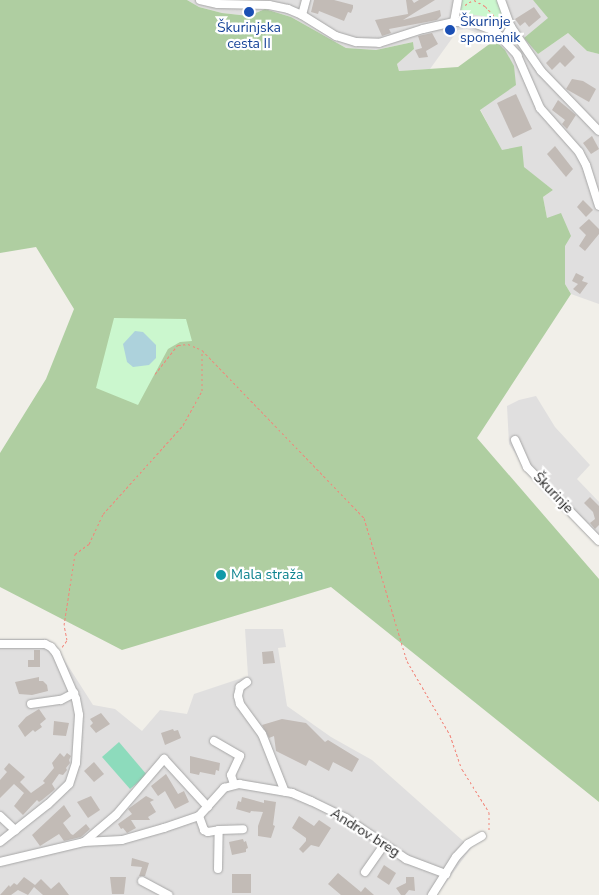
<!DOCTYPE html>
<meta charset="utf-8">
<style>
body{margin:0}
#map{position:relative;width:599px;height:895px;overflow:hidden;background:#f1efe9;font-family:"Nunito Sans",sans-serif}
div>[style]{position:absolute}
.residential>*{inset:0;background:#e0dfdf}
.forest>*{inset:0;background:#afcea1}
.park>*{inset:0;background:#cbf7ce}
.pitch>*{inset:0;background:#8ddbbc}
.water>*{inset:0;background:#add2dc}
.building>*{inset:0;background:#c2bbb6}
.path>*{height:1px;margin-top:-0.5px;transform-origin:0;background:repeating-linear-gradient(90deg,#f2857a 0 2.5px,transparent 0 5px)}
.roads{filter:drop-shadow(0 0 1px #a6a6a6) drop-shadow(0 0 1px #a6a6a6)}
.minor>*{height:8px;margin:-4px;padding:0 4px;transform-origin:4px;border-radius:4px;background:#fff}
.dots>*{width:14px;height:14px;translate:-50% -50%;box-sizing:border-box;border:2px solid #fff;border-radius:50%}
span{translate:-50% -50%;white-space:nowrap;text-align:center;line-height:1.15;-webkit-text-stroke:4.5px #fff;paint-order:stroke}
.transit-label{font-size:14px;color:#164399}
.left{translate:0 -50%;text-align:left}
.street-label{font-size:14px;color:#222}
.culture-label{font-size:14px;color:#0d838f}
</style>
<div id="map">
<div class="residential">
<div style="clip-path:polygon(187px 0,533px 0,538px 4px,548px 18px,538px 54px,568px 33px,587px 51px,599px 54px,599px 304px,571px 294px,565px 284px,565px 246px,547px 218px,543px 197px,553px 190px,502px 151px,480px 109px,495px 40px,467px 29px,458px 30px,430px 69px,399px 71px,397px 64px,414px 49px,413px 42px,376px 50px,346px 48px,291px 17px,265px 9px,249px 16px,222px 13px,199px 7px)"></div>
<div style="clip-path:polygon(536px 396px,555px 427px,590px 465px,577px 479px,599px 502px,599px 545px,554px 502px,521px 462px,509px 444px,507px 406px,519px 400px)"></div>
<div style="clip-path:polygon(245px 629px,283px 629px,286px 647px,278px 648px,287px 706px,331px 737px,372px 760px,471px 848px,437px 895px,0 895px,0 639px,47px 639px,58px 650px,93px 705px,115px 709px,142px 731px,160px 710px,187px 714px,194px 694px,248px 676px)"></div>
</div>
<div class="forest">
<div style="clip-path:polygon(0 0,187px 0,199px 7px,222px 13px,249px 16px,265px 9px,291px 17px,346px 48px,376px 50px,413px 42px,414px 49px,397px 64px,399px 71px,458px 67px,495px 40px,505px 50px,514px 66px,516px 85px,480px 110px,502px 150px,522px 146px,524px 167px,553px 190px,543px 197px,547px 218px,561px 213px,571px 236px,565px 246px,565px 284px,571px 294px,477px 438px,599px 579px,599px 802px,331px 587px,122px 650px,0 587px,0 453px,46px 379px,74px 309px,36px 247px,0 253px)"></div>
<div style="clip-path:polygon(533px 0,599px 0,599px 54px,587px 51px,568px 33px,538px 54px,524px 38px,548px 18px)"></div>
</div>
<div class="park">
<div style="clip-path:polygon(461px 0,498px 0,505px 19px,500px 22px,483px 16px,460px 13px)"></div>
<div style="clip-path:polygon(114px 318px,186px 319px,192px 341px,180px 342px,168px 349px,138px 405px,96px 388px)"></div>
</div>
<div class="pitch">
<div style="clip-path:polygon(119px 742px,147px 775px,130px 789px,102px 757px)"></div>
</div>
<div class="water">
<div style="clip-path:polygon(135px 331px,143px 332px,156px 345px,156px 358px,149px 365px,133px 367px,127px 362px,123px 344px)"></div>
</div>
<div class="building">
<div style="clip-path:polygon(314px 0,334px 0,353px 5px,353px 8px,351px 13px,348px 12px,344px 21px,319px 11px,318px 14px,311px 12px)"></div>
<div style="clip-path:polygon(406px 0,412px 0,414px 3px,419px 0,435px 0,403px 20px,440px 10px,441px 16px,437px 20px,389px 29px,391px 33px,382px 36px,375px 20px,408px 14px)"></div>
<div style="clip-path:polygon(534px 7px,541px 17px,529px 27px,525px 22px,520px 26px,515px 19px)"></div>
<div style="clip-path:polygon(432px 33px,438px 44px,426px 51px,428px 57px,419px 58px,415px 50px,422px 48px,418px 36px)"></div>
<div style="clip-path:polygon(564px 45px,575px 57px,565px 67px,560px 62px,552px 70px,546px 63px)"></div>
<div style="clip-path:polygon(572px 79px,583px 81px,596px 89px,589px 102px,566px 89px)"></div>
<div style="clip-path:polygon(516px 94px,532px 129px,513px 138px,497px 103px)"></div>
<div style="clip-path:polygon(558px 100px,576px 115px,567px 129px,562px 124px,565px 120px,552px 110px)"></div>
<div style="clip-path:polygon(592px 136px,599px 149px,591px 154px,583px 143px)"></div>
<div style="clip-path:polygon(555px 146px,573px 169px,566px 177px,547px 154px)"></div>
<div style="clip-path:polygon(583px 200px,593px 210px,586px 217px,577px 207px)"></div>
<div style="clip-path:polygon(589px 219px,599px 229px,599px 234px,585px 251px,579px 246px,586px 235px,579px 228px)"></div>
<div style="clip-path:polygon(576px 273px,584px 277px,582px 281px,588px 283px,580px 294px,573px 289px,578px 284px,572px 281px)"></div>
<div style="clip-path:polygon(590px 497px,599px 506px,599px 525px,595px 529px,590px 523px,595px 519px,593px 512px,584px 503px)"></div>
<div style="clip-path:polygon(34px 650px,40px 650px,40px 667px,28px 667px,28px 660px,34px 660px)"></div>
<div style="clip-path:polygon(273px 651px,275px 663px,263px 664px,262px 652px)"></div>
<div style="clip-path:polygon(39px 677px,39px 681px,43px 681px,47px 685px,48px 691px,32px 695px,19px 694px,15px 682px)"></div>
<div style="clip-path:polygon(39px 709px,46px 719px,40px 724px,42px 727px,35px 732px,33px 730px,25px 737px,18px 726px,26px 717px)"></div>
<div style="clip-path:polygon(101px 713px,110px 724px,96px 733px,90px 726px,93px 723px,90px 719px)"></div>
<div style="clip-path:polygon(282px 719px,306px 723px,325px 742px,328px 740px,359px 759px,352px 772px,333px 762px,329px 771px,309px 760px,306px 766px,276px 751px,274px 736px,269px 738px,262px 725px)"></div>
<div style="clip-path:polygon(54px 721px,69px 723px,66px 736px,53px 735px)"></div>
<div style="clip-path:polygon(173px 729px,174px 731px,178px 730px,181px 738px,165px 745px,161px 733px)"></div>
<div style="clip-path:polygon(60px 753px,64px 757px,67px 753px,71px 756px,69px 760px,70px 763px,66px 768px,67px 770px,63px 775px,59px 774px,52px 784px,55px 789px,53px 791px,42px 800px,39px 802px,37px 800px,23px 815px,14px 806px,24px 793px,14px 784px,0 798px,0 780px,7px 772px,4px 769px,9px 763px,25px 777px,20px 782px,31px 793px,45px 783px,43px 781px,54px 768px,52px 763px)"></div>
<div style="clip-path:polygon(190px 756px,220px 763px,219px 771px,216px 770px,215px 775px,200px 772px,199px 775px,190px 773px)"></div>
<div style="clip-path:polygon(94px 762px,104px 774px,94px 782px,84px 771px)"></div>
<div style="clip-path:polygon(166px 774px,178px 794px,184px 791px,189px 802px,175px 809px,165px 791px,158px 796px,151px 786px)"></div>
<div style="clip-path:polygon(91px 796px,100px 810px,88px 818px,77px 802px)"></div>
<div style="clip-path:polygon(146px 796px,154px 800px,150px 802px,156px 812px,148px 817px,150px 820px,131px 820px,136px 828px,127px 833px,123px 828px,121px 829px,118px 824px,132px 814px,128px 809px)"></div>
<div style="clip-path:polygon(242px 797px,264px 803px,264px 800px,276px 802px,273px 825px,275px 826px,271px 838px,258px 836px,258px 826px,263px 812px,251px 811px,250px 813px,236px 809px,238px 801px,241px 802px)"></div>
<div style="clip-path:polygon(64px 805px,71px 816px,63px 823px,71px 834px,73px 835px,86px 824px,90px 829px,81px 837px,64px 841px,59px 834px,40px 846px,32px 835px)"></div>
<div style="clip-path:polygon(299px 816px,314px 826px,319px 820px,331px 828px,319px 847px,311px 845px,303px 853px,299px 849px,306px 841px,306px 838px,292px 828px)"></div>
<div style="clip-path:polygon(243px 839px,244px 842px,246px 841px,248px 848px,246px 849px,246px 852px,232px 855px,229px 842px)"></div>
<div style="clip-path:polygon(132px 858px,149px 863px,145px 876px,139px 876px,142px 867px,131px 866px)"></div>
<div style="clip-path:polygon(384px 865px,396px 873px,389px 885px,377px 877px)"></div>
<div style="clip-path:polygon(338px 873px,361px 892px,365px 887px,374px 895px,341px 895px,328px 884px)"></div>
<div style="clip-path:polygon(232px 874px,251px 874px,251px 893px,232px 893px)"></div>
<div style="clip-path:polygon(24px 877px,35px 885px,41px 879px,51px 889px,59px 882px,69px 895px,43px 895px,34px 887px,28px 895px,18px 890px,11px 895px,0 895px,9px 885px,10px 887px,14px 883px,17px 885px)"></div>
<div style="clip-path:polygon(110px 877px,126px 877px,124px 894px,112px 894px)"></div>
<div style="clip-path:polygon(406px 877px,414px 877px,415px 891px,409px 890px,405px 895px,401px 895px,396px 888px,406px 883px)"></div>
</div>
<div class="path">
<div style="left:474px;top:0;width:13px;rotate:29deg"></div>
<div style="left:485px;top:6px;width:22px;rotate:47deg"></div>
<div style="left:465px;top:5px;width:9px;rotate:-32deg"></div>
<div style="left:155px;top:374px;width:37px;rotate:-52deg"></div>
<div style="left:178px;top:345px;width:10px;rotate:-6deg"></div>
<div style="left:188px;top:344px;width:15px;rotate:23deg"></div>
<div style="left:202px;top:350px;width:233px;rotate:46deg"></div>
<div style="left:364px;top:518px;width:149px;rotate:73.3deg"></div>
<div style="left:407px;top:661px;width:86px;rotate:59.8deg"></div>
<div style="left:450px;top:735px;width:36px;rotate:71deg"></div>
<div style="left:462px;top:769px;width:51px;rotate:57.9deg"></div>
<div style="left:489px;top:812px;width:19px;rotate:90deg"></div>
<div style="left:62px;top:647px;width:9px;rotate:-54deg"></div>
<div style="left:67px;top:640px;width:15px;rotate:-101deg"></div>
<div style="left:64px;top:625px;width:72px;rotate:-81.2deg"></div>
<div style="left:75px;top:554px;width:17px;rotate:-36deg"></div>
<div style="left:89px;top:544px;width:33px;rotate:-65deg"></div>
<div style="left:103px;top:514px;width:120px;rotate:-48deg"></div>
<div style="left:183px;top:425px;width:39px;rotate:-61deg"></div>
<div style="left:202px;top:391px;width:41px;rotate:-90deg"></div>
</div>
<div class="roads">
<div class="minor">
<div style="left:200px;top:0;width:18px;rotate:13deg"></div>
<div style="left:218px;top:4px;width:51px;rotate:1.1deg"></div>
<div style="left:269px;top:5px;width:19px;rotate:12deg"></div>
<div style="left:288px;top:9px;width:15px;rotate:23deg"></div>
<div style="left:302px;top:15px;width:40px;rotate:32deg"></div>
<div style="left:336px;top:36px;width:21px;rotate:17deg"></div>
<div style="left:356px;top:42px;width:23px;rotate:2deg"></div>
<div style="left:379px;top:43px;width:46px;rotate:-17.7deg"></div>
<div style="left:423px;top:29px;width:32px;rotate:-13deg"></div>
<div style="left:454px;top:22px;width:17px"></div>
<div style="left:471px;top:22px;width:26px;rotate:21deg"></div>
<div style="left:495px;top:31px;width:33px;rotate:47deg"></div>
<div style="left:517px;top:55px;width:58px;rotate:66.5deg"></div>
<div style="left:540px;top:108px;width:59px;rotate:48.4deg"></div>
<div style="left:579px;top:152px;width:15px;rotate:62deg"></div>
<div style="left:586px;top:165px;width:43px;rotate:72.4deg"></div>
<div style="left:501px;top:0;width:29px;rotate:70deg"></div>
<div style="left:511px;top:27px;width:14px;rotate:120deg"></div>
<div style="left:302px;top:15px;width:16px;rotate:-75deg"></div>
<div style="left:454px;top:22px;width:22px;rotate:-80deg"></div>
<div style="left:511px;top:27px;width:53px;rotate:55.7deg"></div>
<div style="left:541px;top:71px;width:83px;rotate:46deg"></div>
<div style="left:515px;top:440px;width:30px;rotate:66deg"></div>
<div style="left:527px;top:467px;width:103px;rotate:45.8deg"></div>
<div style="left:0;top:644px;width:45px"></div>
<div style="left:45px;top:644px;width:7px;rotate:27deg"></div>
<div style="left:51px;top:647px;width:8px;rotate:50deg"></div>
<div style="left:56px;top:653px;width:50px;rotate:66.5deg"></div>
<div style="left:76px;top:699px;width:16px;rotate:79deg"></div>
<div style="left:79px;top:715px;width:48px;rotate:93.6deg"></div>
<div style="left:76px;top:763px;width:22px;rotate:108deg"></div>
<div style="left:69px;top:784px;width:29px;rotate:136deg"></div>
<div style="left:48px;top:804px;width:61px;rotate:141.6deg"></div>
<div style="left:247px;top:682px;width:9px;rotate:144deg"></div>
<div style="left:240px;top:687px;width:9px;rotate:103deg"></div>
<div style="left:238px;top:696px;width:8px;rotate:76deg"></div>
<div style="left:240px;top:704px;width:37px;rotate:54deg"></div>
<div style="left:262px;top:734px;width:62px;rotate:68.4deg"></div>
<div style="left:31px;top:704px;width:30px;rotate:-8deg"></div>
<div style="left:61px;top:700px;width:15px;rotate:-28deg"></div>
<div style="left:214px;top:741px;width:30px;rotate:30deg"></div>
<div style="left:240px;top:756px;width:21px;rotate:115deg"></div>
<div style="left:231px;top:775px;width:9px;rotate:72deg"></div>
<div style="left:0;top:816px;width:21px;rotate:43deg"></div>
<div style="left:199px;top:816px;width:15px;rotate:70deg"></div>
<div style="left:204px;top:830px;width:4px;rotate:27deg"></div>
<div style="left:208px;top:832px;width:11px;rotate:-10deg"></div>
<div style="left:84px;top:842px;width:42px;rotate:-40.2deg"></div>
<div style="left:116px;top:815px;width:74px;rotate:-49.4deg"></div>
<div style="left:164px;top:759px;width:65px;rotate:47.5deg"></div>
<div style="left:0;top:862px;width:86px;rotate:-13.4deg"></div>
<div style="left:84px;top:842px;width:38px;rotate:-3deg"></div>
<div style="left:122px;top:840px;width:44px;rotate:-15.9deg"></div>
<div style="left:164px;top:828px;width:37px;rotate:-19deg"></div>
<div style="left:199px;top:816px;width:38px;rotate:-48deg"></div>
<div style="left:224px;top:788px;width:16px;rotate:-15deg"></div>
<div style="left:239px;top:784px;width:54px;rotate:9.6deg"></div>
<div style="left:292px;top:793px;width:21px;rotate:23deg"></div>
<div style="left:311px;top:801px;width:39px;rotate:26deg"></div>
<div style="left:346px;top:818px;width:73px;rotate:34.3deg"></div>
<div style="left:406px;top:859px;width:43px;rotate:20.6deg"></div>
<div style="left:218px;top:869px;width:39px;rotate:-89deg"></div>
<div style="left:219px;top:830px;width:24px;rotate:-2deg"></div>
<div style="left:365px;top:872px;width:33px;rotate:-55deg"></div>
<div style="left:142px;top:881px;width:30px;rotate:28deg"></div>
<div style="left:432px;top:895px;width:45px;rotate:-57.7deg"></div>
<div style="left:456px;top:857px;width:18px;rotate:-47deg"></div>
<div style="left:468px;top:844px;width:16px;rotate:-30deg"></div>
</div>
</div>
<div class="dots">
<div style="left:249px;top:12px;background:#1a4fb4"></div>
<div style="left:450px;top:30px;background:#1a4fb4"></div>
<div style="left:221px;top:575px;background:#0f9aa8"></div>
</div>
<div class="transit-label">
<span class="left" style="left:460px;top:30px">Škurinje<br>spomenik</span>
<span style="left:249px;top:36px">Škurinjska<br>cesta II</span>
</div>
<div class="street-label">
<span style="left:553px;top:493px;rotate:46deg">Škurinje</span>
<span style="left:365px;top:833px;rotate:32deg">Androv breg</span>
</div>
<div class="culture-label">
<span class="left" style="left:231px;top:575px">Mala straža</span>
</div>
</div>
